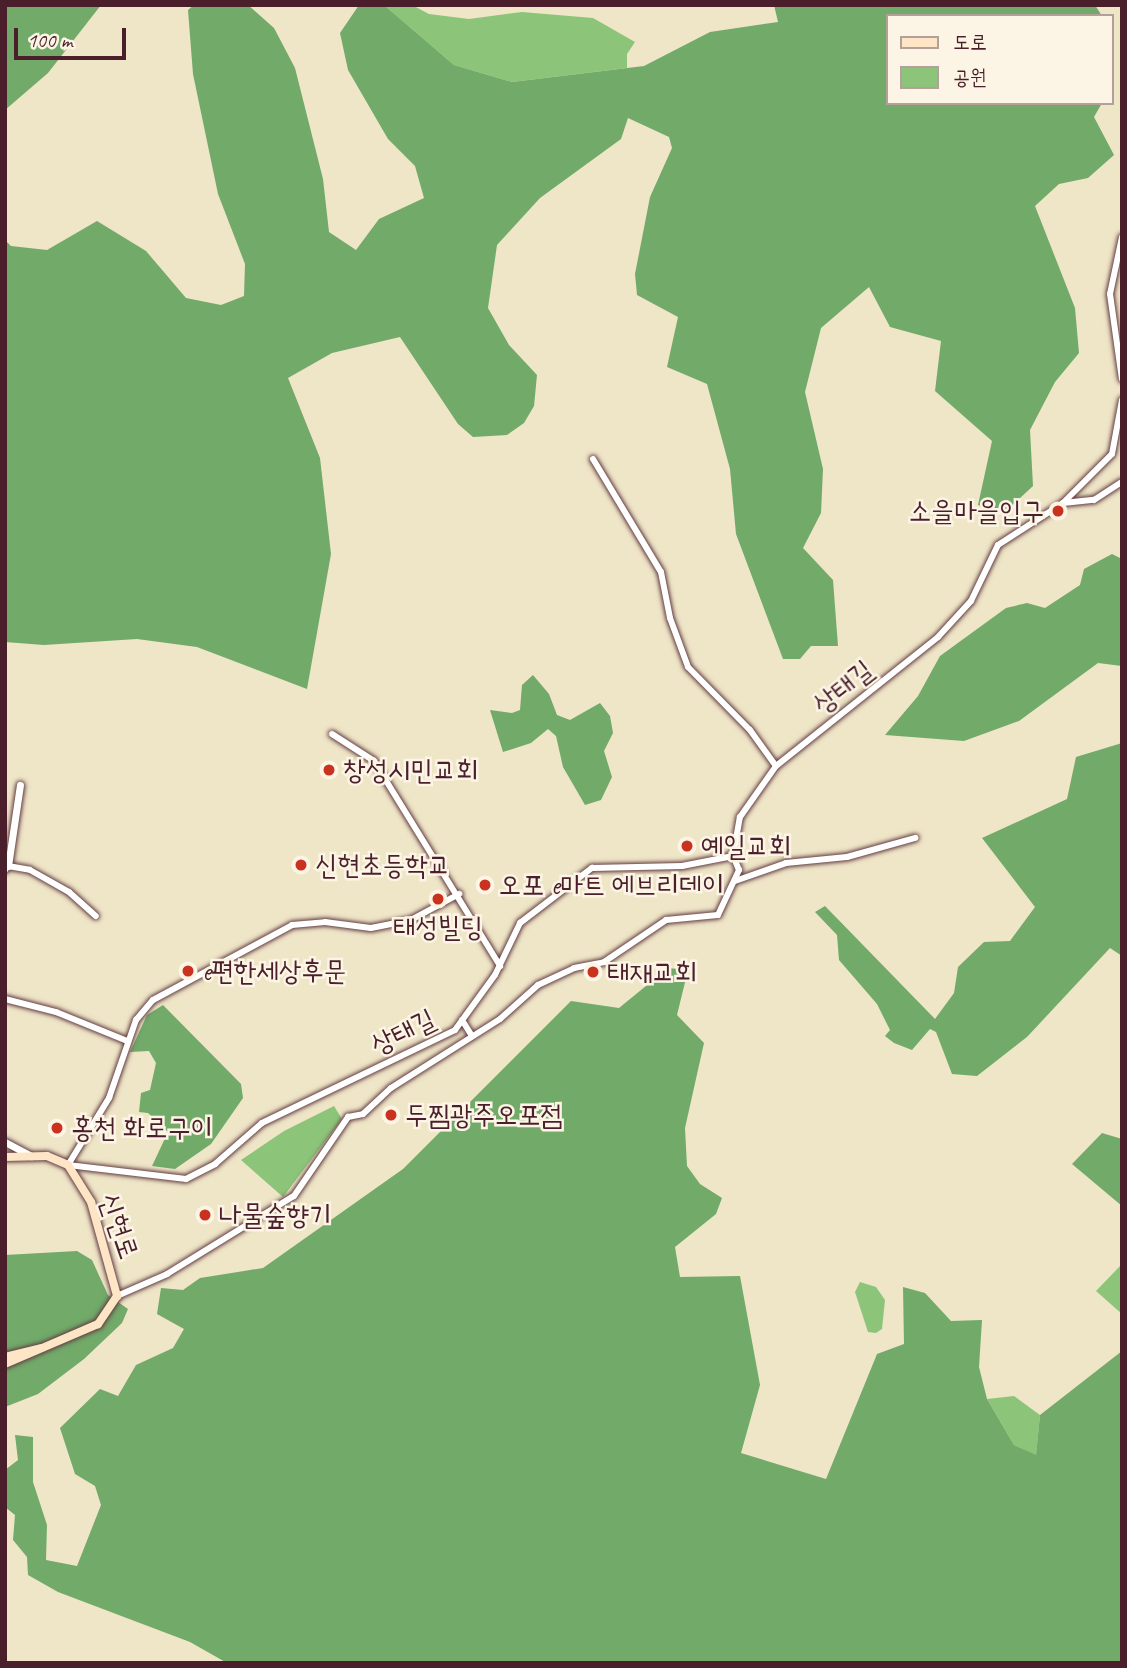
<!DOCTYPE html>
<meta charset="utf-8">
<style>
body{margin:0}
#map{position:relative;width:1127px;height:1668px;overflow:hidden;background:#efe5c7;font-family:Caveat,"Poor Story",sans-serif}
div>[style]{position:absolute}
.green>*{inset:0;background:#8cc579}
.forest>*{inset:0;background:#71aa69}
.roads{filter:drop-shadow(0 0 2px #633d42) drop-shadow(0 0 2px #633d42)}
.minor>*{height:6px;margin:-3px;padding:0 3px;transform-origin:3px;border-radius:3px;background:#fff}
.tertiary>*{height:7px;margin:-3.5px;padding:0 3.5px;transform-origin:3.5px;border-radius:3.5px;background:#fff}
.secondary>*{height:8px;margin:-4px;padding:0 4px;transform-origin:4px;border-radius:4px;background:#fde5c5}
.dots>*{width:19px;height:19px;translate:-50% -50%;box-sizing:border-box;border:4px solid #fcf5e5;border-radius:50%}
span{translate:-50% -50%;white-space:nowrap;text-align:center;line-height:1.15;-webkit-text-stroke:5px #fcf5e5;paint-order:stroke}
.poi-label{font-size:28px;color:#4a1f2b}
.right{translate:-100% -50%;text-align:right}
.left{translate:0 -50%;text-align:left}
.street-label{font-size:28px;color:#4a1f2b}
.frame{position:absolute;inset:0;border:7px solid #4a1f2b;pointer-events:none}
.legend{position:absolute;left:886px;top:14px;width:228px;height:91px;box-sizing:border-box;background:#fcf5e5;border:2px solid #b59f9b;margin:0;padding:9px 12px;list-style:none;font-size:21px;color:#4a1f2b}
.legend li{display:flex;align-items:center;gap:14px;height:35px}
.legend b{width:35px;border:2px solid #b59f9b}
.scale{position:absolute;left:14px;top:28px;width:112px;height:32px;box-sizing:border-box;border:4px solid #4a1f2b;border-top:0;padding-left:9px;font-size:21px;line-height:24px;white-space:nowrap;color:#4a1f2b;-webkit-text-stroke:5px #fcf5e5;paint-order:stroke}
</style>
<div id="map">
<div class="green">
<div style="clip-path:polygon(384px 5px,412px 5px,429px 14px,469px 19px,522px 12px,593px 18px,635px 42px,627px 54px,627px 68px,512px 82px,454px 65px)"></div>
<div style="clip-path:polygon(334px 1106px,342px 1119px,283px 1197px,241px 1160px,284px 1131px)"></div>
<div style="clip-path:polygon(1122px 1264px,1122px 1314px,1096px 1291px)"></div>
<div style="clip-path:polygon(860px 1282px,876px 1287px,885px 1300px,882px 1329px,876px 1333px,868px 1332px,855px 1292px)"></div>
<div style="clip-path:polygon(1014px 1396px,1040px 1415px,1036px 1456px,1014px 1445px,987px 1399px)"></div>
</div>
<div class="forest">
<div style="clip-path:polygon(5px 5px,101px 5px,48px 73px,5px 110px)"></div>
<div style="clip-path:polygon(194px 5px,248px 5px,274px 28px,295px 68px,323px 179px,329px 232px,356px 250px,379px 219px,424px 198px,415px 166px,388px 139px,348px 70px,340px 33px,359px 5px,384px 5px,454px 65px,512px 82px,644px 66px,710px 32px,778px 22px,774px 5px,1095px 5px,1102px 16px,887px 16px,887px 103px,1102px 103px,1094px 117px,1114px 155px,1088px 178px,1059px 184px,1035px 206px,1075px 308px,1079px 353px,1055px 382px,1030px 430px,1033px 486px,1005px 512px,978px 505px,992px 441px,935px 391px,941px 341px,890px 327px,869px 287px,821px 328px,805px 392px,823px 469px,821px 513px,803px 548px,833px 580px,838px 646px,811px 646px,800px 659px,783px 659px,736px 534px,730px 469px,707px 384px,667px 367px,678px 317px,637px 295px,635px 274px,650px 197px,672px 148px,669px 137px,628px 118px,621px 139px,540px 198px,497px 245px,488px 308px,509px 345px,537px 375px,534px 406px,524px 423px,507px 435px,473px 437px,458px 424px,400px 337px,332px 353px,288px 378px,320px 458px,331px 554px,307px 689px,197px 647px,137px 639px,44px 645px,5px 642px,5px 240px,11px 246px,47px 250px,97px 221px,146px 251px,186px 298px,221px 305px,244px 296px,245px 264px,218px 194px,193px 74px,188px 10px)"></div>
<div style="clip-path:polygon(1112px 554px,1122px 559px,1122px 666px,1098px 663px,1019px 721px,964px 741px,885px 735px,918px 696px,940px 656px,1006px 608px,1027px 603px,1045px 608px,1080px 585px,1084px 569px)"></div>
<div style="clip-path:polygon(533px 675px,549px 694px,557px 715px,570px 720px,600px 703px,610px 716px,613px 733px,604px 751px,612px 777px,601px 800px,585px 805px,563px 767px,556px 736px,548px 729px,531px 743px,503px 752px,490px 710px,512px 713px,520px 710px,522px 685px)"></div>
<div style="clip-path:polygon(1122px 743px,1122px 956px,1110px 948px,1027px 1037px,977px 1076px,952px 1074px,936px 1032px,930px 1029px,912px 1050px,894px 1043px,885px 1036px,890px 1030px,877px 1004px,839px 960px,837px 935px,815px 912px,825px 906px,935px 1019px,954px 993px,958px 967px,984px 942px,1010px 941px,1035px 907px,982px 838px,1067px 799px,1076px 757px)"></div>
<div style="clip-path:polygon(668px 968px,688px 970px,677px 1015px,704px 1043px,685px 1128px,687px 1166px,700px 1184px,722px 1198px,716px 1214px,675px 1247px,680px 1277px,740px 1276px,760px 1385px,741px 1453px,826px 1479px,877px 1354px,904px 1344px,903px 1287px,925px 1293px,951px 1321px,982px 1320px,979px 1367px,987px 1399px,1014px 1445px,1036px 1455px,1040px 1415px,1122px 1351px,1122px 1663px,227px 1663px,190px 1642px,58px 1592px,28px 1575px,27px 1557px,13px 1540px,15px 1515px,5px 1507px,5px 1470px,18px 1460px,15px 1435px,33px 1437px,33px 1482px,47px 1525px,46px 1560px,77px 1566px,101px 1505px,95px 1486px,75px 1474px,60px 1428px,100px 1389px,118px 1396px,136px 1365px,173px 1348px,184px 1329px,157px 1314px,161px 1288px,183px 1290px,200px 1278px,263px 1268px,403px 1169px,571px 1001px,619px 1008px)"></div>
<div style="clip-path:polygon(163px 1005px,241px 1084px,243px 1098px,211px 1144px,175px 1169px,152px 1166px,168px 1132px,148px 1113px,139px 1112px,141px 1093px,150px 1090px,156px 1063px,149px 1051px,130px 1052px,147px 1015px)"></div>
<div style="clip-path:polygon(1102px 1133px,1122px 1139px,1122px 1206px,1072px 1164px)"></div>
<div style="clip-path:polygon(77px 1251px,92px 1260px,108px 1295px,128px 1309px,122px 1323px,84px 1359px,38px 1394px,5px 1407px,5px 1255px)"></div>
</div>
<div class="roads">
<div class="minor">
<div style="left:1122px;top:237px;width:58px;rotate:101.9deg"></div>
<div style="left:1110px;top:294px;width:86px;rotate:82deg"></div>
<div style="left:593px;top:459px;width:132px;rotate:59deg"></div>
<div style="left:661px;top:572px;width:47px;rotate:78.9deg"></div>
<div style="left:670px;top:618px;width:52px;rotate:69.8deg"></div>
<div style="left:688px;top:667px;width:88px;rotate:45.5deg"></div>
<div style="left:750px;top:730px;width:44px;rotate:54.2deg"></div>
<div style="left:1063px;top:503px;width:69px;rotate:-45deg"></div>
<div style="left:1112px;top:454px;width:55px;rotate:-79.5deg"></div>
<div style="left:332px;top:734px;width:50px;rotate:32.7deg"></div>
<div style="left:374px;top:761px;width:241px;rotate:58.4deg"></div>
<div style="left:5px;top:870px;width:5px;rotate:-53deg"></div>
<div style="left:8px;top:866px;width:22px;rotate:10deg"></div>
<div style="left:30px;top:870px;width:45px;rotate:29.4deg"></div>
<div style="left:69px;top:892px;width:36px;rotate:42deg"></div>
<div style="left:735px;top:881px;width:54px;rotate:-19.4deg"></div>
<div style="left:786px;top:863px;width:61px;rotate:-5.6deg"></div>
<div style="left:847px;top:857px;width:71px;rotate:-15.6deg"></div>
<div style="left:5px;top:999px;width:53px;rotate:14.3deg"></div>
<div style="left:56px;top:1012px;width:77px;rotate:22.2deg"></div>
<div style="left:462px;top:1020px;width:19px;rotate:58deg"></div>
<div style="left:68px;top:1165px;width:119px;rotate:6.8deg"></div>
<div style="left:186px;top:1179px;width:33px;rotate:-27deg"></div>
<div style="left:215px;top:1164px;width:62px;rotate:-41.1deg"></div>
<div style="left:262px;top:1123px;width:214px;rotate:-25.7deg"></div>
<div style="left:455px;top:1030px;width:68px;rotate:-54deg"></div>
<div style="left:495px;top:975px;width:58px;rotate:-64.3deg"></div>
<div style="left:520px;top:923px;width:91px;rotate:-37.4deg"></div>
<div style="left:592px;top:868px;width:90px;rotate:-1.3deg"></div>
<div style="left:682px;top:866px;width:52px;rotate:-11.1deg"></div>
<div style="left:733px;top:856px;width:40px;rotate:-80deg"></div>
<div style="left:740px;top:817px;width:62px;rotate:-54.8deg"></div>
<div style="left:776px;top:766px;width:207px;rotate:-38.5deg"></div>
<div style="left:938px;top:637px;width:49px;rotate:-47.5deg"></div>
<div style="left:971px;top:601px;width:62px;rotate:-64.3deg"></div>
<div style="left:998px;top:545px;width:77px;rotate:-32.9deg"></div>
<div style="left:1063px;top:503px;width:31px;rotate:-6deg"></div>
<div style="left:1094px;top:500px;width:33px;rotate:-33deg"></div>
<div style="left:68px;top:1165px;width:79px;rotate:-58.5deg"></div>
<div style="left:109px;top:1098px;width:83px;rotate:-70.9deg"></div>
<div style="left:136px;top:1020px;width:26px;rotate:-50deg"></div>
<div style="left:153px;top:1000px;width:158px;rotate:-28.3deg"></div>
<div style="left:292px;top:925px;width:33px;rotate:-5deg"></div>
<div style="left:325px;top:922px;width:46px;rotate:7.4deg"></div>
<div style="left:371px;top:928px;width:41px;rotate:-11.3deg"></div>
<div style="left:411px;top:920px;width:55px;rotate:-28.4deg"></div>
<div style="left:117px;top:1296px;width:55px;rotate:-23.7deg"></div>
<div style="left:167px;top:1274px;width:149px;rotate:-31.6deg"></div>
<div style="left:294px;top:1196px;width:96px;rotate:-55.6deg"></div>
<div style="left:348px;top:1117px;width:15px;rotate:-11deg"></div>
<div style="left:363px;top:1114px;width:38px;rotate:-43deg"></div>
<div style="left:391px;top:1088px;width:129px;rotate:-32.3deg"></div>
<div style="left:500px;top:1019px;width:51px;rotate:-41.8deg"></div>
<div style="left:538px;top:985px;width:40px;rotate:-25deg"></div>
<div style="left:574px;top:968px;width:31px;rotate:-11deg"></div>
<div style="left:604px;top:962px;width:75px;rotate:-34.1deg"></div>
<div style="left:666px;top:920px;width:52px;rotate:-5.5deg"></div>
<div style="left:718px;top:915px;width:50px;rotate:-65deg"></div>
<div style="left:739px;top:870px;width:15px;rotate:-113deg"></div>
</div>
<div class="tertiary">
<div style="left:8px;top:866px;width:82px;rotate:-81.6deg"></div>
<div style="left:5px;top:1142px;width:30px;rotate:28deg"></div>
</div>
<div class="secondary">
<div style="left:5px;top:1157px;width:42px;rotate:-1.4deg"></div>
<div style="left:47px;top:1156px;width:23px;rotate:23deg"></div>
<div style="left:68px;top:1165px;width:44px;rotate:58.1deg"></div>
<div style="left:91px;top:1202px;width:98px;rotate:74.5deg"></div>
<div style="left:117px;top:1296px;width:34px;rotate:124deg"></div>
<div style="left:98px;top:1324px;width:101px;rotate:156.7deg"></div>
<div style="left:5px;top:1357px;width:37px;rotate:-14deg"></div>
</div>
</div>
<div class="dots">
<div style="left:1058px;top:511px;background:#c8321e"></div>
<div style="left:329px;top:770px;background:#c8321e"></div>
<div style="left:687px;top:846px;background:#c8321e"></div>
<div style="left:301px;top:865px;background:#c8321e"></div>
<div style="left:485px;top:885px;background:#c8321e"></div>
<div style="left:438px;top:899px;background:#c8321e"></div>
<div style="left:188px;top:971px;background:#c8321e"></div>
<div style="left:593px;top:972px;background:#c8321e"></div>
<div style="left:391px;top:1115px;background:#c8321e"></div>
<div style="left:57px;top:1128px;background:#c8321e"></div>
<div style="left:205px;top:1215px;background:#c8321e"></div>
</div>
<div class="poi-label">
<span class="right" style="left:1044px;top:511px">소을마을입구</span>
<span class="left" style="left:343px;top:770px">창성시민교회</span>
<span class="left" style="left:701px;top:846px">예일교회</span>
<span class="left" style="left:315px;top:865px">신현초등학교</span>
<span class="left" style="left:499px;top:885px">오포 e마트 에브리데이</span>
<span style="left:438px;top:927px">태성빌딩</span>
<span class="left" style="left:202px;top:971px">e편한세상후문</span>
<span class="left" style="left:607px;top:972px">태재교회</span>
<span class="left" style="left:405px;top:1115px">두찜광주오포점</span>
<span class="left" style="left:71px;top:1128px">홍천 화로구이</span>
<span class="left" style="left:219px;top:1215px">나물숲향기</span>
</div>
<div class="street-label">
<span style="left:843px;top:687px;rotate:-38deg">상태길</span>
<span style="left:403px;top:1032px;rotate:-26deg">상태길</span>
<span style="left:119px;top:1226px;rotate:71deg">신현로</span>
</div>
<div class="frame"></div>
<ul class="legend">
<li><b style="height:9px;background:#fde5c5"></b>도로</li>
<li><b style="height:19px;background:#8cc579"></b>공원</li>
</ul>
<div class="scale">100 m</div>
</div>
